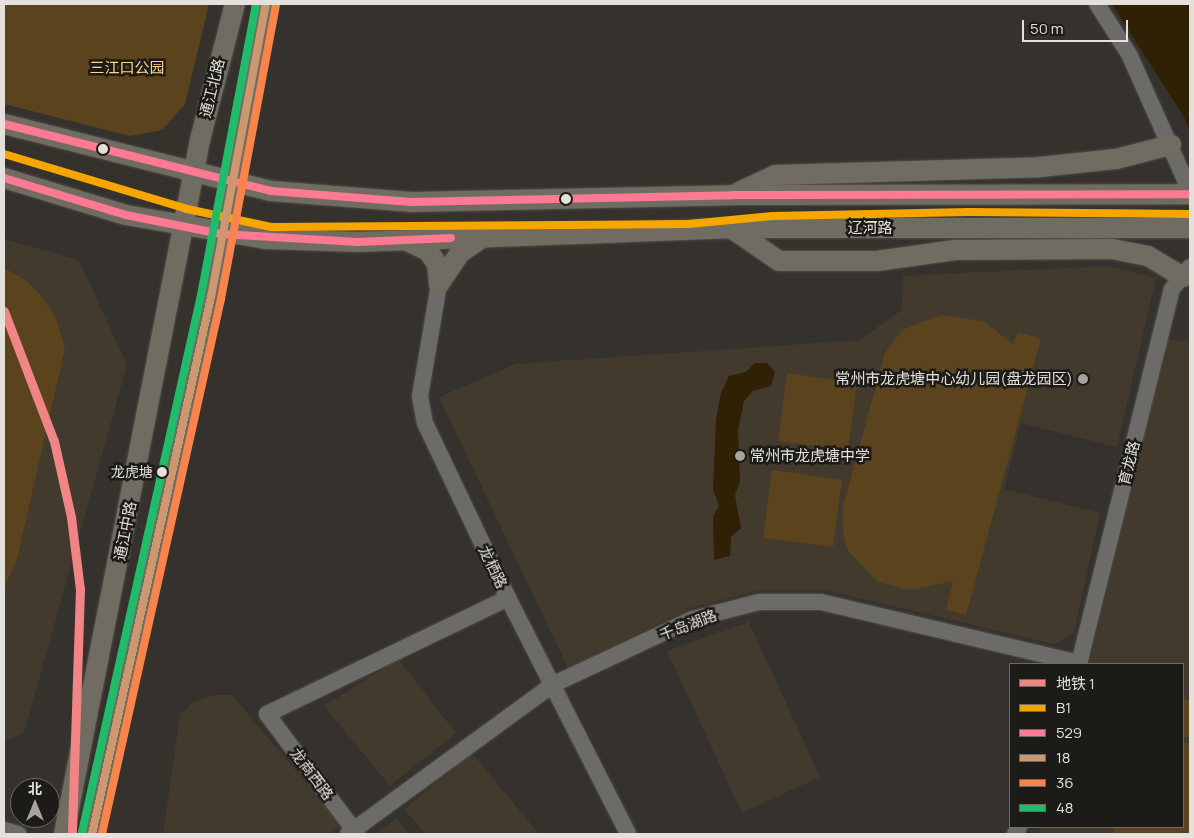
<!DOCTYPE html>
<meta charset="utf-8">
<style>
body{margin:0}
#map{position:relative;width:1194px;height:838px;overflow:hidden;background:#35322e;font-family:Manrope,"Noto Sans SC",sans-serif}
div>[style]{position:absolute}
.built>*{inset:0;background:#413a2d}
.green>*{inset:0;background:#5b441d}
.water>*{inset:0;background:#312104}
.roads{filter:drop-shadow(0 0 1px #514e4a) drop-shadow(0 0 1px #514e4a)}
.minor>*{height:16px;margin:-8px;padding:0 8px;transform-origin:8px;border-radius:8px;background:#6d6b68}
.major>*{height:20px;margin:-10px;padding:0 10px;transform-origin:10px;border-radius:10px;background:#716c62}
.bus-1>*{height:8px;margin:-4px;padding:0 4px;transform-origin:4px;border-radius:4px;background:#f7a600}
.bus-2>*{height:8px;margin:-4px;padding:0 4px;transform-origin:4px;border-radius:4px;background:#fe7a93}
.bus-3>*{height:8px;margin:-4px;padding:0 4px;transform-origin:4px;border-radius:4px;background:#cd976f}
.bus-4>*{height:8px;margin:-4px;padding:0 4px;transform-origin:4px;border-radius:4px;background:#f8844c}
.bus-5>*{height:8px;margin:-4px;padding:0 4px;transform-origin:4px;border-radius:4px;background:#20bc6c}
.metro-1>*{height:9px;margin:-4.5px;padding:0 4.5px;transform-origin:4.5px;border-radius:4.5px;background:#f18484}
.dots>*{width:14px;height:14px;translate:-50% -50%;box-sizing:border-box;border:2px solid #1d1b17;border-radius:50%}
span{translate:-50% -50%;white-space:nowrap;text-align:center;line-height:1.15;-webkit-text-stroke:5px #1d1b17;paint-order:stroke}
.bus-label{font-size:14px;color:#e4e0db}
.right{translate:-100% -50%;text-align:right}
.park-label{font-size:15px;color:#fed593}
.street-label{font-size:15px;color:#e4e0db}
.poi-label{font-size:15px;color:#e4e0db}
.left{translate:0 -50%;text-align:left}
.frame{position:absolute;inset:0;border:5px solid #e4e0db;pointer-events:none}
.legend{position:absolute;left:1009px;top:663px;width:175px;height:165px;box-sizing:border-box;background:#1d1b17;border:1px solid #6d6a65;margin:0;padding:6px 9px;list-style:none;font-size:15px;color:#e4e0db}
.legend li{display:flex;align-items:center;gap:10px;height:25px}
.legend b{width:25px;border:1px solid #6d6a65}
.north{position:absolute;left:10px;top:778px;width:50px;height:50px;box-sizing:border-box;background:#1d1b17;border:1px solid #6d6a65;border-radius:50%;rotate:0deg;font-size:14px;font-weight:700;line-height:20px;text-align:center;color:#e4e0db}
.north::after{content:'';display:block;margin:auto;width:18px;height:22px;background:#a7a39e;clip-path:polygon(50% 0,100% 100%,50% 72%,0 100%)}
.scale{position:absolute;left:1022px;top:20px;width:106px;height:22px;box-sizing:border-box;border:2px solid #e4e0db;border-top:0;padding-left:6px;font-size:15px;line-height:18px;white-space:nowrap;color:#e4e0db;-webkit-text-stroke:4px #1d1b17;paint-order:stroke}
</style>
<div id="map">
<div class="built">
<div style="clip-path:polygon(4px 239px,79px 260px,127px 365px,24px 733px,4px 742px)"></div>
<div style="clip-path:polygon(1108px 266px,1156px 278px,1117px 447px,1021px 423px,1004px 489px,1100px 513px,1074px 633px,1054px 644px,829px 591px,758px 591px,691px 608px,568px 668px,439px 397px,516px 364px,859px 340px,902px 310px,903px 276px)"></div>
<div style="clip-path:polygon(1167px 340px,1190px 341px,1190px 834px,1037px 834px,1041px 827px,1183px 827px,1183px 664px,1089px 664px)"></div>
<div style="clip-path:polygon(749px 622px,820px 777px,742px 813px,667px 651px)"></div>
<div style="clip-path:polygon(398px 659px,456px 733px,390px 786px,324px 706px)"></div>
<div style="clip-path:polygon(215px 695px,232px 695px,342px 825px,330px 834px,163px 834px,180px 714px,193px 702px)"></div>
<div style="clip-path:polygon(472px 753px,539px 834px,426px 834px,404px 809px)"></div>
<div style="clip-path:polygon(396px 818px,410px 834px,376px 834px)"></div>
</div>
<div class="green">
<div style="clip-path:polygon(4px 4px,209px 4px,185px 104px,162px 130px,130px 136px,4px 104px)"></div>
<div style="clip-path:polygon(4px 268px,24px 279px,42px 297px,55px 316px,65px 348px,17px 559px,4px 589px)"></div>
<div style="clip-path:polygon(941px 315px,983px 321px,1013px 344px,1018px 332px,1041px 339px,966px 615px,946px 610px,953px 581px,911px 590px,878px 582px,848px 551px,843px 532px,843px 507px,885px 353px,902px 330px)"></div>
<div style="clip-path:polygon(787px 373px,857px 383px,848px 450px,778px 441px)"></div>
<div style="clip-path:polygon(772px 470px,842px 480px,833px 547px,763px 538px)"></div>
<div style="clip-path:polygon(1183px 700px,1190px 700px,1190px 737px,1183px 737px)"></div>
<div style="clip-path:polygon(1183px 743px,1190px 744px,1190px 834px,1113px 834px,1114px 827px,1183px 827px)"></div>
</div>
<div class="water">
<div style="clip-path:polygon(1112px 4px,1190px 4px,1190px 132px,1185px 119px)"></div>
<div style="clip-path:polygon(755px 363px,767px 363px,775px 372px,771px 386px,753px 391px,744px 401px,738px 430px,740px 482px,735px 495px,741px 528px,731px 537px,730px 556px,714px 560px,713px 517px,719px 506px,713px 490px,716px 420px,721px 393px,729px 376px,746px 372px)"></div>
</div>
<div class="roads">
<div class="minor">
<div style="left:1097px;top:4px;width:59px;rotate:57.4deg"></div>
<div style="left:1129px;top:54px;width:150px;rotate:66deg"></div>
<div style="left:439px;top:284px;width:114px;rotate:99.6deg"></div>
<div style="left:420px;top:396px;width:27px;rotate:80deg"></div>
<div style="left:425px;top:423px;width:194px;rotate:64.6deg"></div>
<div style="left:508px;top:598px;width:265px;rotate:63deg"></div>
<div style="left:1079px;top:664px;width:386px;rotate:-76.1deg"></div>
<div style="left:1172px;top:289px;width:28px;rotate:-51deg"></div>
<div style="left:4px;top:830px;width:15px;rotate:16deg"></div>
<div style="left:348px;top:834px;width:255px;rotate:-36.1deg"></div>
<div style="left:554px;top:684px;width:153px;rotate:-25.1deg"></div>
<div style="left:693px;top:619px;width:68px;rotate:-14.4deg"></div>
<div style="left:759px;top:602px;width:62px"></div>
<div style="left:821px;top:602px;width:265px;rotate:13.3deg"></div>
<div style="left:357px;top:834px;width:150px;rotate:-126.9deg"></div>
<div style="left:267px;top:714px;width:267px;rotate:-25.7deg"></div>
<div style="left:1015px;top:834px;width:8px;rotate:-60deg"></div>
</div>
<div class="major">
<div style="left:4px;top:124px;width:275px;rotate:14.1deg"></div>
<div style="left:271px;top:191px;width:141px;rotate:4.5deg"></div>
<div style="left:412px;top:202px;width:321px;rotate:-1.2deg"></div>
<div style="left:733px;top:195px;width:457px;rotate:-0.1deg"></div>
<div style="left:4px;top:178px;width:127px;rotate:16.9deg"></div>
<div style="left:126px;top:215px;width:141px;rotate:9.8deg"></div>
<div style="left:265px;top:239px;width:93px;rotate:1.8deg"></div>
<div style="left:358px;top:242px;width:373px;rotate:-2.1deg"></div>
<div style="left:731px;top:228px;width:459px"></div>
<div style="left:739px;top:192px;width:40px;rotate:-25deg"></div>
<div style="left:775px;top:175px;width:265px;rotate:-1.7deg"></div>
<div style="left:1040px;top:167px;width:76px;rotate:-6deg"></div>
<div style="left:1116px;top:159px;width:57px;rotate:-14.3deg"></div>
<div style="left:731px;top:228px;width:58px;rotate:34.5deg"></div>
<div style="left:779px;top:261px;width:98px"></div>
<div style="left:877px;top:261px;width:79px;rotate:-8deg"></div>
<div style="left:955px;top:250px;width:157px;rotate:-0.4deg"></div>
<div style="left:1112px;top:249px;width:37px;rotate:11deg"></div>
<div style="left:1148px;top:256px;width:41px;rotate:31deg"></div>
<div style="left:407px;top:241px;width:23px;rotate:25deg"></div>
<div style="left:428px;top:251px;width:16px;rotate:55deg"></div>
<div style="left:437px;top:264px;width:20px;rotate:84deg"></div>
<div style="left:439px;top:284px;width:37px;rotate:-56deg"></div>
<div style="left:460px;top:253px;width:28px;rotate:-35deg"></div>
<div style="left:64px;top:834px;width:707px;rotate:-78.91deg"></div>
<div style="left:200px;top:140px;width:140px;rotate:-75.6deg"></div>
<div style="left:92px;top:834px;width:550px;rotate:-77.51deg"></div>
<div style="left:211px;top:297px;width:298px;rotate:-79.4deg"></div>
</div>
</div>
<div class="bus-1">
<div style="left:4px;top:154px;width:191px;rotate:16.7deg"></div>
<div style="left:187px;top:209px;width:86px;rotate:12.1deg"></div>
<div style="left:271px;top:227px;width:418px;rotate:-0.4deg"></div>
<div style="left:689px;top:224px;width:84px;rotate:-5.4deg"></div>
<div style="left:773px;top:216px;width:196px;rotate:-1.2deg"></div>
<div style="left:969px;top:212px;width:221px;rotate:0.5deg"></div>
</div>
<div class="bus-2">
<div style="left:4px;top:124px;width:275px;rotate:14.1deg"></div>
<div style="left:271px;top:191px;width:141px;rotate:4.5deg"></div>
<div style="left:412px;top:202px;width:321px;rotate:-1.2deg"></div>
<div style="left:733px;top:195px;width:457px;rotate:-0.1deg"></div>
<div style="left:4px;top:178px;width:127px;rotate:16.9deg"></div>
<div style="left:126px;top:215px;width:97px;rotate:11.3deg"></div>
<div style="left:221px;top:234px;width:137px;rotate:3.3deg"></div>
<div style="left:358px;top:242px;width:93px;rotate:-2.5deg"></div>
</div>
<div class="bus-3">
<div style="left:92px;top:834px;width:550px;rotate:-77.51deg"></div>
<div style="left:211px;top:297px;width:298px;rotate:-79.4deg"></div>
</div>
<div class="bus-4">
<div style="left:102px;top:834px;width:548px;rotate:-77.46deg"></div>
<div style="left:221px;top:299px;width:298px;rotate:-79.4deg"></div>
</div>
<div class="bus-5">
<div style="left:82px;top:832px;width:550px;rotate:-77.51deg"></div>
<div style="left:201px;top:295px;width:296px;rotate:-79.3deg"></div>
</div>
<div class="metro-1">
<div style="left:4px;top:311px;width:139px;rotate:69deg"></div>
<div style="left:54px;top:441px;width:78px;rotate:77.4deg"></div>
<div style="left:71px;top:517px;width:73px;rotate:82.9deg"></div>
<div style="left:80px;top:589px;width:245px;rotate:91.9deg"></div>
</div>
<div class="dots">
<div style="left:103px;top:149px;background:#e4e0db"></div>
<div style="left:566px;top:199px;background:#e4e0db"></div>
<div style="left:1083px;top:379px;background:#a7a39e"></div>
<div style="left:740px;top:456px;background:#a7a39e"></div>
<div style="left:162px;top:472px;background:#e4e0db"></div>
</div>
<div class="bus-label">
<span class="right" style="left:153px;top:472px">龙虎塘</span>
</div>
<div class="park-label">
<span style="left:127px;top:68px">三江口公园</span>
</div>
<div class="street-label">
<span style="left:212px;top:88px;rotate:-76deg">通江北路</span>
<span style="left:870px;top:228px">辽河路</span>
<span style="left:1129px;top:463px;rotate:-76deg">育龙路</span>
<span style="left:125px;top:531px;rotate:-79deg">通江中路</span>
<span style="left:493px;top:567px;rotate:64deg">龙栖路</span>
<span style="left:688px;top:625px;rotate:-21deg">千岛湖路</span>
<span style="left:312px;top:774px;rotate:53deg">龙商西路</span>
</div>
<div class="poi-label">
<span class="right" style="left:1073px;top:379px">常州市龙虎塘中心幼儿园(盘龙园区)</span>
<span class="left" style="left:750px;top:456px">常州市龙虎塘中学</span>
</div>
<div class="frame"></div>
<ul class="legend">
<li><b style="height:6px;background:#f18484"></b>地铁 1</li>
<li><b style="height:6px;background:#f7a600"></b>B1</li>
<li><b style="height:6px;background:#fe7a93"></b>529</li>
<li><b style="height:6px;background:#cd976f"></b>18</li>
<li><b style="height:6px;background:#f8844c"></b>36</li>
<li><b style="height:6px;background:#20bc6c"></b>48</li>
</ul>
<div class="north">北</div>
<div class="scale">50 m</div>
</div>
